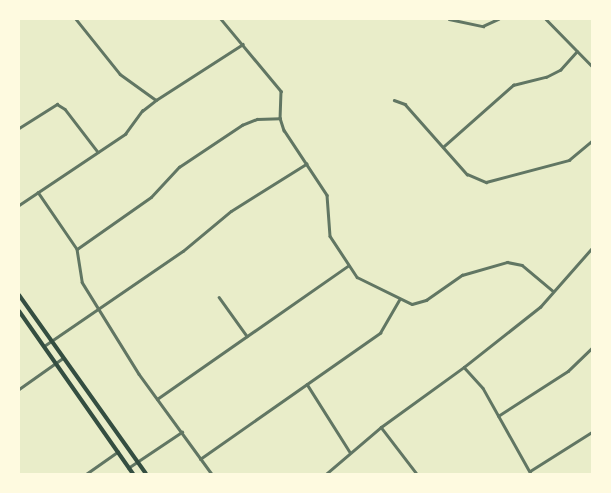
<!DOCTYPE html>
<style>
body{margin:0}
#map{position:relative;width:611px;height:493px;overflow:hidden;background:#e9edc9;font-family:"DM Sans",sans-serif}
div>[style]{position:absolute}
.minor>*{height:2.5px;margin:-1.25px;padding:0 1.25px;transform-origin:1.25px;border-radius:1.25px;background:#617663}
.primary>*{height:4px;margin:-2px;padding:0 2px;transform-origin:2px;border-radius:2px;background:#344e41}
span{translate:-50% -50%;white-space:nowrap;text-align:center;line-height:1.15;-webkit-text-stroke:4px #fefae0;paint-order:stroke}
.frame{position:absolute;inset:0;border:20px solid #fefae0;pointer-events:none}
</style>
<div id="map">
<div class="minor">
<div style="left:76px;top:19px;width:70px;rotate:51.3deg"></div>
<div style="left:120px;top:74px;width:44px;rotate:35.8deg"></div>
<div style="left:221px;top:19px;width:94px;rotate:50.2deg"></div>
<div style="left:281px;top:91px;width:27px;rotate:92deg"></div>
<div style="left:280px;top:118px;width:13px;rotate:72deg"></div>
<div style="left:284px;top:130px;width:78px;rotate:56.5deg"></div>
<div style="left:327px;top:195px;width:41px;rotate:85.8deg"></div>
<div style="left:330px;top:236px;width:49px;rotate:56.6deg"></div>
<div style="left:357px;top:277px;width:61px;rotate:26.1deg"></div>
<div style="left:412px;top:304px;width:15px;rotate:-16deg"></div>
<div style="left:426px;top:300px;width:44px;rotate:-34.8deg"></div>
<div style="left:462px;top:275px;width:47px;rotate:-16.1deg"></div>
<div style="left:507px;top:262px;width:15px;rotate:11deg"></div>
<div style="left:522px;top:265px;width:40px;rotate:40deg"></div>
<div style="left:449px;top:19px;width:35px;rotate:12deg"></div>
<div style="left:483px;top:26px;width:17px;rotate:-25deg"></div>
<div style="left:546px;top:19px;width:66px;rotate:45.6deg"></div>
<div style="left:394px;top:100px;width:12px;rotate:20deg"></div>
<div style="left:405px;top:104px;width:94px;rotate:48.5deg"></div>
<div style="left:467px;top:174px;width:21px;rotate:23deg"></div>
<div style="left:486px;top:182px;width:86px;rotate:-14.8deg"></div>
<div style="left:569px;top:160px;width:30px;rotate:-40deg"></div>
<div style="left:19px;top:128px;width:45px;rotate:-32.3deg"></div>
<div style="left:57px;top:104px;width:9px;rotate:32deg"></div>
<div style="left:65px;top:109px;width:54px;rotate:52.5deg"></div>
<div style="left:443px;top:147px;width:94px;rotate:-41.5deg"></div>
<div style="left:513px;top:85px;width:34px;rotate:-14deg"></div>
<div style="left:546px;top:77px;width:16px;rotate:-27deg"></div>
<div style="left:560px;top:70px;width:25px;rotate:-48deg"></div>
<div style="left:38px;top:192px;width:69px;rotate:55.6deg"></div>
<div style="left:77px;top:249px;width:33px;rotate:81deg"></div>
<div style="left:82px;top:282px;width:108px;rotate:58.2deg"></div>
<div style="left:139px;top:374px;width:124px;rotate:53.9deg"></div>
<div style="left:19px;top:205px;width:128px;rotate:-33.8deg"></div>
<div style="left:125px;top:134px;width:29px;rotate:-54deg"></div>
<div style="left:142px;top:111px;width:18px;rotate:-38deg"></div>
<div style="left:156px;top:100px;width:103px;rotate:-32.8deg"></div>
<div style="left:77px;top:249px;width:90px;rotate:-35.1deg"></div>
<div style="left:151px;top:197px;width:41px;rotate:-47deg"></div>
<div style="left:179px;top:167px;width:76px;rotate:-33.7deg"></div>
<div style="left:242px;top:125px;width:16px;rotate:-22deg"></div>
<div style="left:257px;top:119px;width:23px;rotate:-2deg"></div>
<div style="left:219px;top:297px;width:48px;rotate:54.3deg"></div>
<div style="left:44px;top:346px;width:168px;rotate:-34.4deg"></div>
<div style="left:183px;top:251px;width:62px;rotate:-39.8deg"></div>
<div style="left:231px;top:211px;width:89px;rotate:-32.1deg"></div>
<div style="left:464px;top:367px;width:28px;rotate:48deg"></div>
<div style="left:483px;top:388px;width:98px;rotate:60.8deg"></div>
<div style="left:307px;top:384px;width:80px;rotate:57.7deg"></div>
<div style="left:19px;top:389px;width:54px;rotate:-35.2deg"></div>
<div style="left:157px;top:399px;width:233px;rotate:-34.9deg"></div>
<div style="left:498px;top:416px;width:83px;rotate:-32.7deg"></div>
<div style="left:568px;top:371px;width:33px;rotate:-44deg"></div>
<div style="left:381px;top:427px;width:59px;rotate:52.5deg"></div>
<div style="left:200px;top:459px;width:220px;rotate:-35deg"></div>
<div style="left:380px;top:333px;width:38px;rotate:-60deg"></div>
<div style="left:128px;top:468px;width:65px;rotate:-33.7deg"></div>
<div style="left:530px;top:471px;width:73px;rotate:-32.2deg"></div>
<div style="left:86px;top:474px;width:39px;rotate:-35deg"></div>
<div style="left:326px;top:474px;width:72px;rotate:-40.5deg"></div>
<div style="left:381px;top:427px;width:102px;rotate:-35.9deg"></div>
<div style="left:464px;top:367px;width:97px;rotate:-38.3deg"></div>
<div style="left:540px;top:307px;width:79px;rotate:-48.6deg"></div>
</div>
<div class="primary">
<div style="left:19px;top:295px;width:219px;rotate:54.6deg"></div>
<div style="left:19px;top:311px;width:199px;rotate:55deg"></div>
</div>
<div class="frame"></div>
</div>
